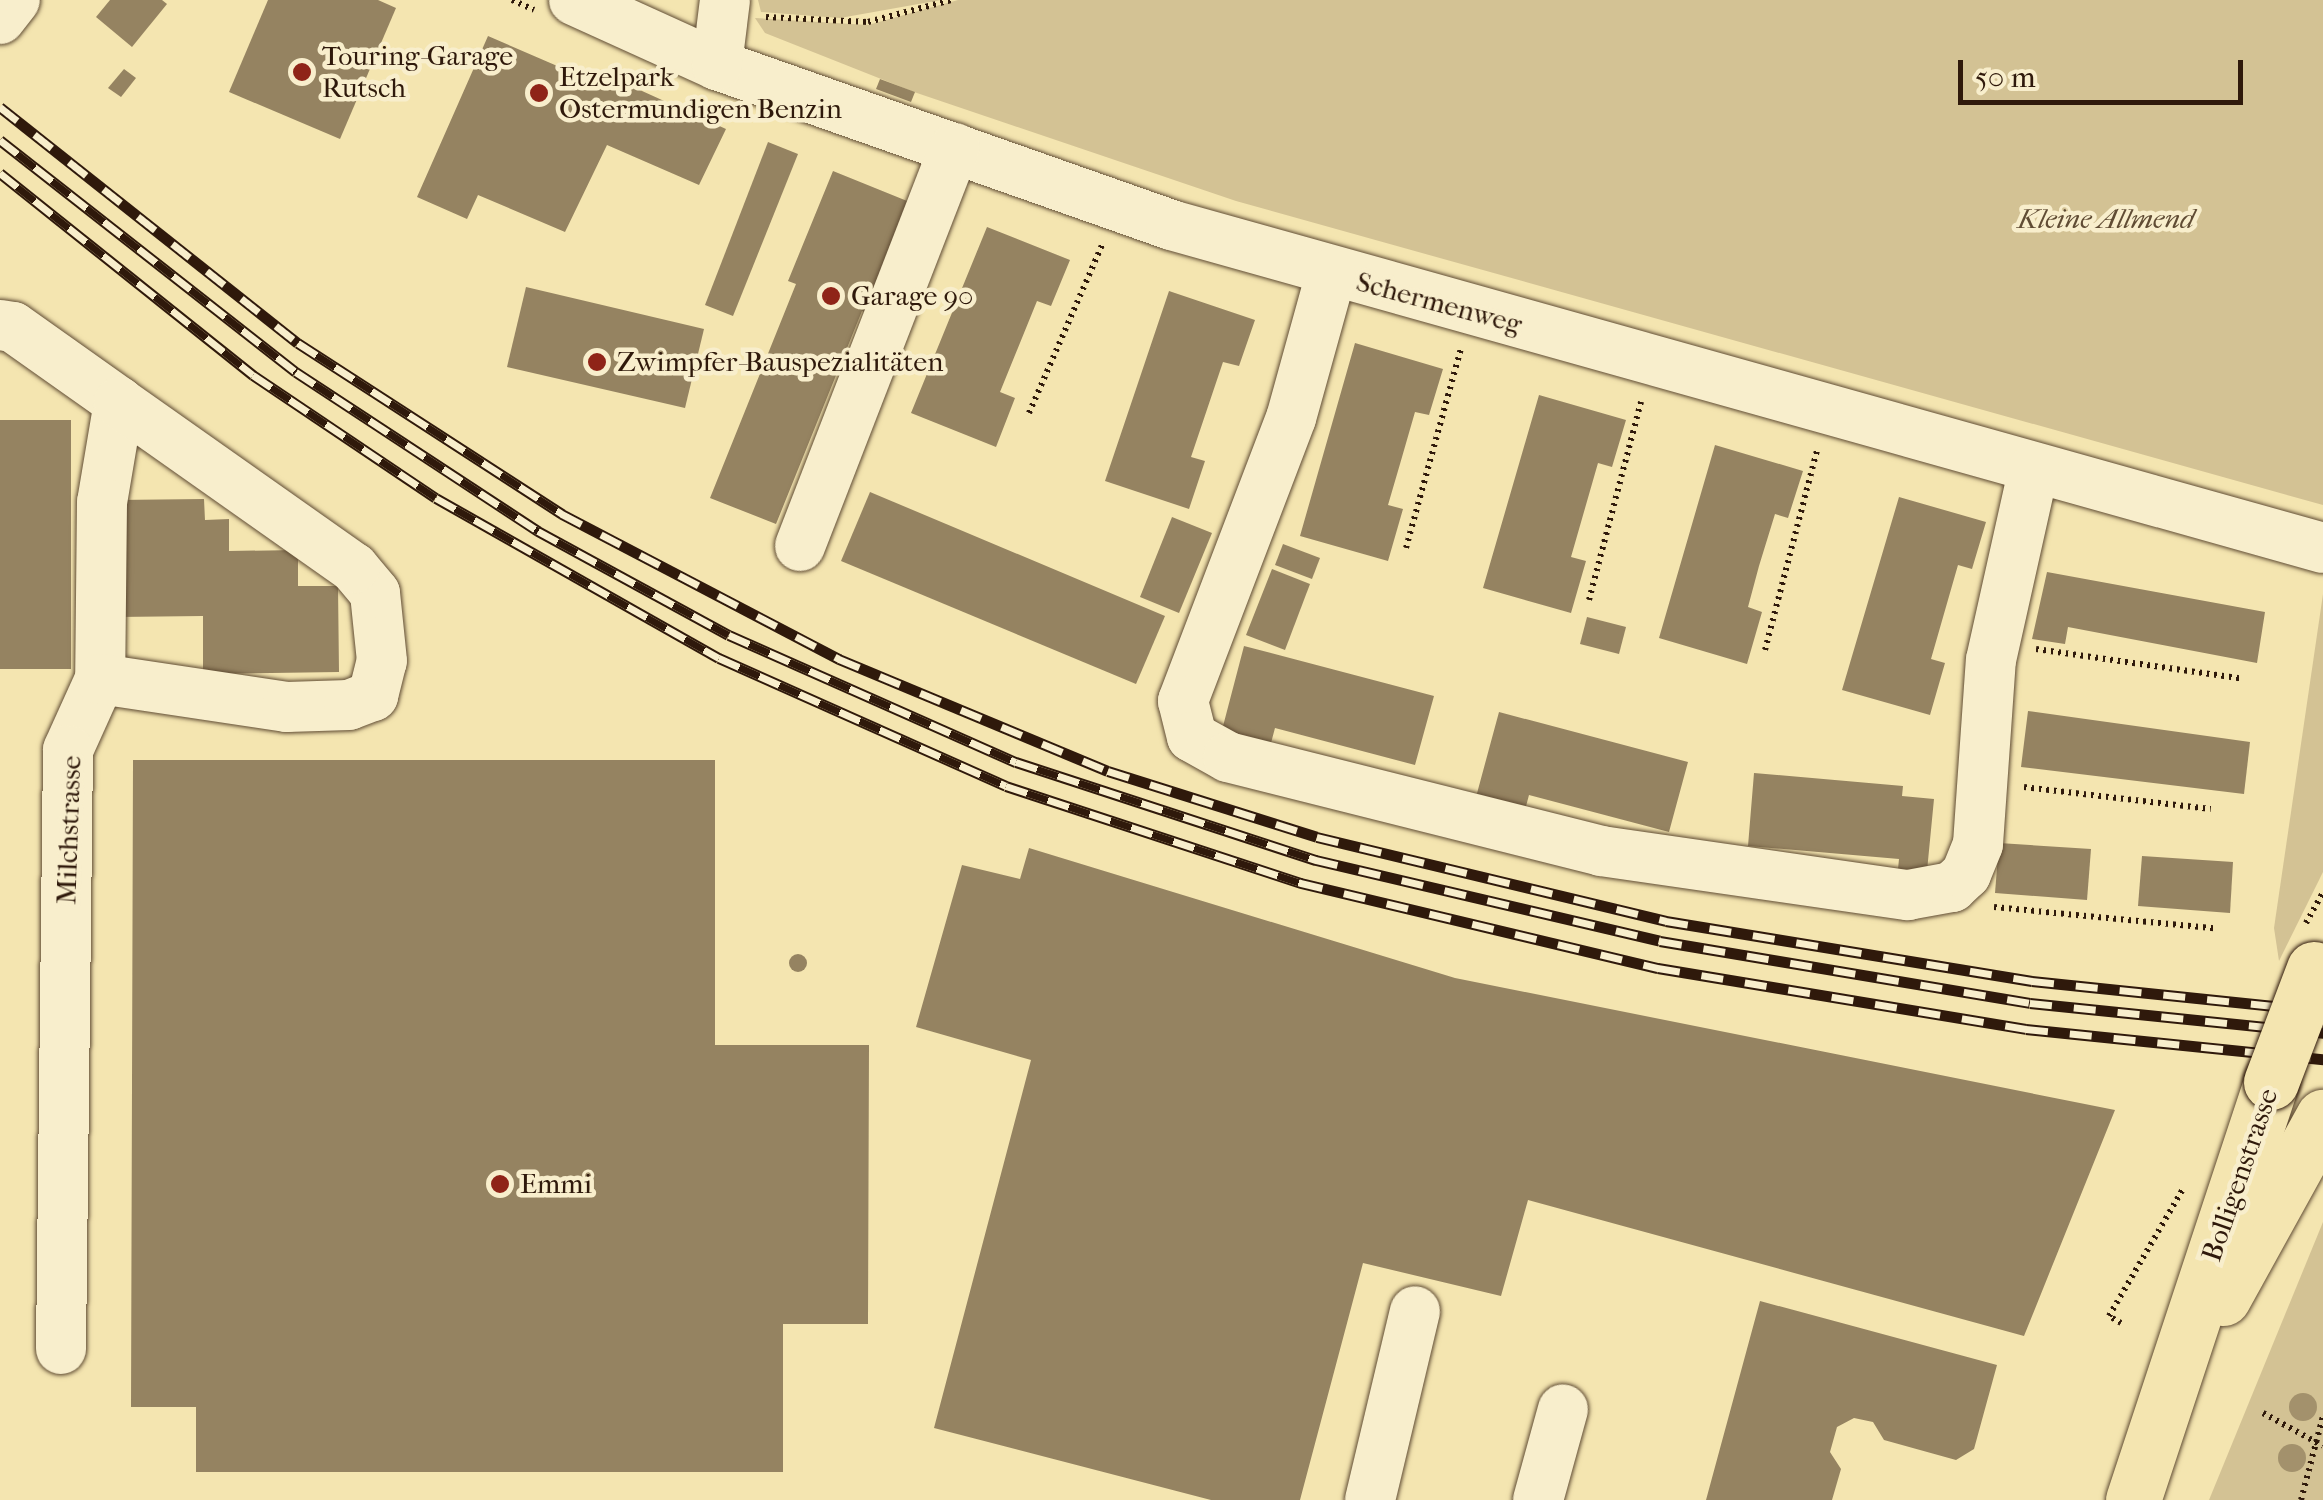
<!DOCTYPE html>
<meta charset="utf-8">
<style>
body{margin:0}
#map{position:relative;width:2323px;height:1500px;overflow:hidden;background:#f4e5b0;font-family:"IM FELL French Canon",serif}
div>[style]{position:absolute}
.green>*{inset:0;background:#d3c294}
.building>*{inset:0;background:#958361}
.round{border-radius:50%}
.path>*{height:6px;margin-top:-3px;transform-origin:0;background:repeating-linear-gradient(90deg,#2f190b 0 2.5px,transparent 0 7.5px)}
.roads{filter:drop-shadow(0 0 2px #604c34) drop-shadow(0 0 2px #604c34)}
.minor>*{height:50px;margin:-25px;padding:0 25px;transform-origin:25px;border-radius:25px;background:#f8eecc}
.major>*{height:55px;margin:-27.5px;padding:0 27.5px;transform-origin:27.5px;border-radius:27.5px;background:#f4e5b0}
.rail>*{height:11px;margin-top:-5.5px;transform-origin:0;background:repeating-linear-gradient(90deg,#f8eecc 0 22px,#2f190b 0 44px);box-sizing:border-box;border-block:2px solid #2f190b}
.bridges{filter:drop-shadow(0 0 2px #2f190b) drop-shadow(0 0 2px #2f190b)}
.major-bridge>*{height:55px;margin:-27.5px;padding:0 27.5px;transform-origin:27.5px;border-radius:27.5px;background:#f4e5b0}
.trees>*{width:28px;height:28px;margin:-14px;border-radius:50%;background:#a3916c}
.dots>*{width:28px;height:28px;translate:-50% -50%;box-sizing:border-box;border:5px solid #f8eecc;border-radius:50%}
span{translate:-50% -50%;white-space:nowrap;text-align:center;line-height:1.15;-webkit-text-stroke:9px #f8eecc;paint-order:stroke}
.poi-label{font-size:28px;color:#2f190b}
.left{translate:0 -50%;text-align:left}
.park-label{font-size:28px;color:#604c34;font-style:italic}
.street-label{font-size:28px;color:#2f190b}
.scale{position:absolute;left:1958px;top:60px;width:285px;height:45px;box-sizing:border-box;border:5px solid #2f190b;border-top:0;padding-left:12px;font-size:30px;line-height:35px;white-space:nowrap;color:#2f190b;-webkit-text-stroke:8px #f8eecc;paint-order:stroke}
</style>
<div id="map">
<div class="green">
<div style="clip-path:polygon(758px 0,941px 0,840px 18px,761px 12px)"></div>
<div style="clip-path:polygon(958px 0,2323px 0,2323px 505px,1236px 201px,914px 92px,765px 33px,755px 18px,868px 25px)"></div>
<div style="clip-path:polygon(2323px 594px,2323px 872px,2279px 961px,2274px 928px)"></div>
<div style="clip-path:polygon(2323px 1222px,2323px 1500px,2209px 1500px)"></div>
</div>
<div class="building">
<div style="clip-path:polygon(110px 0,162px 0,167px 4px,132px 47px,96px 17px)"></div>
<div style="clip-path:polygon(268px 0,378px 0,396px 8px,340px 139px,229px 92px)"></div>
<div style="clip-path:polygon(488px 36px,599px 84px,620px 81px,726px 129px,699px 185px,607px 145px,565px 232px,478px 195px,467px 219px,417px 197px)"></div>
<div style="clip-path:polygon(124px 69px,136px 78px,121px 97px,108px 88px)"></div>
<div style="clip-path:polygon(880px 79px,915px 92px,911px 102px,876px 89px)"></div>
<div style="clip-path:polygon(768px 142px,798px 154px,733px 316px,705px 305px)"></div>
<div style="clip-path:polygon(833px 171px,917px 205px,872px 315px,862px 311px,776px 524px,710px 498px,796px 284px,788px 281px)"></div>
<div style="clip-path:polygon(987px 227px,1070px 260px,1051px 306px,1037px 301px,1000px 392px,1015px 398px,996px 447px,911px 413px)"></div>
<div style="clip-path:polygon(526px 287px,704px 329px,685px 408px,507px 367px)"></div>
<div style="clip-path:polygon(1169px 291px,1255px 320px,1239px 366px,1223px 362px,1191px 457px,1205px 461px,1189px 509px,1105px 481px)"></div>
<div style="clip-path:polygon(1355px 343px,1443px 369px,1429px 415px,1415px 412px,1400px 464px,1388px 505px,1403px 509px,1388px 561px,1300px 536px)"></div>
<div style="clip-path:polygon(1539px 395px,1626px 420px,1612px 467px,1598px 463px,1571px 557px,1586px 561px,1571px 613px,1483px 588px)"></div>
<div style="clip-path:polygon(0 420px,71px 420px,71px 669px,0 669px)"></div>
<div style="clip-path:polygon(1715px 445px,1803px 471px,1788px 518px,1775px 514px,1759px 566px,1748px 607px,1762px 612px,1747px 664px,1659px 638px)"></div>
<div style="clip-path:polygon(870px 492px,1165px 616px,1136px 684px,841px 561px)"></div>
<div style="clip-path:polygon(1899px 497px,1986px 522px,1972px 569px,1958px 565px,1931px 659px,1945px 663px,1930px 715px,1842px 690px)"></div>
<div style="clip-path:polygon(204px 499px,205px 520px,229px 519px,229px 551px,298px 550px,298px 586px,338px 586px,339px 672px,203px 674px,203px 616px,117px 617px,116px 500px)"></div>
<div style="clip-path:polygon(1172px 517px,1212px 533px,1179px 613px,1140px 597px)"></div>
<div style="clip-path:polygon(1283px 544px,1320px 558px,1312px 579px,1275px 565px)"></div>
<div style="clip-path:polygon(1272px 569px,1310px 584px,1285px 650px,1246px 635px)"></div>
<div style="clip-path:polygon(2047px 572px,2265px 612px,2257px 663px,2068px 627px,2065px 644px,2032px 639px)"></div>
<div style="clip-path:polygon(1587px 617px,1626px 627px,1619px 654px,1580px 644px)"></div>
<div style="clip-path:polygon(1244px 646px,1434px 696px,1415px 765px,1275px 728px,1271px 743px,1222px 730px)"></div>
<div style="clip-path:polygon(2028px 711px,2250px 742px,2244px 794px,2021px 767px)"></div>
<div style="clip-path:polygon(1499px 712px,1688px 762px,1669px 832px,1529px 795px,1525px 810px,1476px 797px)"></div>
<div style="clip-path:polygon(133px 760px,715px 760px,715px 1045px,869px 1045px,868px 1324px,783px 1324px,783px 1472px,196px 1472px,196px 1407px,131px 1407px)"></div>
<div style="clip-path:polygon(1754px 773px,1903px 786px,1902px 796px,1934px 799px,1927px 871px,1898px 869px,1899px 859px,1748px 846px)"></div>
<div style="clip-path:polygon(1999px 843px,2091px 849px,2087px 900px,1995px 893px)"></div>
<div style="clip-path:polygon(1029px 848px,1455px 978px,2115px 1110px,2024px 1336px,1528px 1200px,1501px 1296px,1363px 1263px,1300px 1500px,1211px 1500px,934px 1428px,1031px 1060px,916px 1027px,962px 865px,1020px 879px)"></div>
<div style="clip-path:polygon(2142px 856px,2233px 862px,2230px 913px,2138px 906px)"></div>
<div class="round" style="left:789px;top:954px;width:18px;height:18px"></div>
<div style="clip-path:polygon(1760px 1301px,1997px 1365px,1974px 1449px,1956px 1460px,1884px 1440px,1873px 1422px,1854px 1418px,1837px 1427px,1830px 1452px,1841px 1469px,1832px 1500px,1706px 1500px)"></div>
</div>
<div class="path">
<div style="left:512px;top:0;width:24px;rotate:24deg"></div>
<div style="left:766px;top:17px;width:102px;rotate:2.8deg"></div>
<div style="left:868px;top:22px;width:86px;rotate:-14.8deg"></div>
<div style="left:1029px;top:413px;width:183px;rotate:-66.5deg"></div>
<div style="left:1406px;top:548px;width:206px;rotate:-74.6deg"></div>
<div style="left:1589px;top:600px;width:205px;rotate:-75.3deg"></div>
<div style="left:2036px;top:649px;width:209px;rotate:8.2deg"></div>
<div style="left:1765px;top:650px;width:207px;rotate:-75.4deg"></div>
<div style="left:2024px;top:787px;width:188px;rotate:6.7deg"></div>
<div style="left:1994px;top:907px;width:221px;rotate:5.5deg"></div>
<div style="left:2306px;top:923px;width:35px;rotate:-61deg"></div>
<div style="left:2121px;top:1323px;width:14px;rotate:-150deg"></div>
<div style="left:2109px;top:1316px;width:149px;rotate:-59.8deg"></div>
<div style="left:2263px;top:1413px;width:68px;rotate:28.8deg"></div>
<div style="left:2301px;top:1500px;width:87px;rotate:-75.3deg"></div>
</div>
<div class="roads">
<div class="minor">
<div style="left:574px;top:0;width:157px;rotate:24.4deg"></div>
<div style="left:717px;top:65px;width:481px;rotate:19.4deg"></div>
<div style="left:1171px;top:225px;width:1196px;rotate:15.66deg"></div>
<div style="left:0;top:19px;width:24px;rotate:-52deg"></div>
<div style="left:717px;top:65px;width:65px;rotate:-83deg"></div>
<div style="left:1331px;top:274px;width:149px;rotate:105.5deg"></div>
<div style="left:1291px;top:418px;width:303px;rotate:110.9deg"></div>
<div style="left:1183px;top:701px;width:37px;rotate:76deg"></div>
<div style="left:1192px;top:737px;width:41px;rotate:29.1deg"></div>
<div style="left:1228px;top:757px;width:385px;rotate:14.1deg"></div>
<div style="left:1601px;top:851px;width:310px;rotate:8.2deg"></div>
<div style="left:1908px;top:895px;width:45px;rotate:-10.3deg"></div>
<div style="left:1952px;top:887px;width:19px;rotate:-43deg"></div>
<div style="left:1966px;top:874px;width:32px;rotate:-68deg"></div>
<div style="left:1978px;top:844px;width:184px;rotate:-86deg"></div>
<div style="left:1991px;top:660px;width:197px;rotate:-77.4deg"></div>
<div style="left:0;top:325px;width:13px;rotate:9deg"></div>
<div style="left:13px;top:327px;width:130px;rotate:35.3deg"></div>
<div style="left:119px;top:402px;width:101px;rotate:99.6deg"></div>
<div style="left:102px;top:502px;width:177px;rotate:90.6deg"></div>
<div style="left:100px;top:679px;width:78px;rotate:114.3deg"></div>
<div style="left:68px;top:750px;width:599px;rotate:90.67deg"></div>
<div style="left:800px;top:546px;width:427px;rotate:-68.8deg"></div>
<div style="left:100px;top:679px;width:189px;rotate:8.5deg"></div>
<div style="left:287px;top:707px;width:62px;rotate:-1.8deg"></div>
<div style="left:349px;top:705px;width:26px;rotate:-21deg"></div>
<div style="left:373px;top:696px;width:36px;rotate:-76deg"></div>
<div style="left:382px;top:661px;width:68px;rotate:-95.9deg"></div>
<div style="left:375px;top:593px;width:33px;rotate:-130deg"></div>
<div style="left:354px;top:568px;width:288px;rotate:-144.8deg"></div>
<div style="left:1370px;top:1500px;width:194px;rotate:-76.6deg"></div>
<div style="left:1538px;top:1500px;width:94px;rotate:-74.6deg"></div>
</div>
<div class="major">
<div style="left:2223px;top:1298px;width:207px;rotate:-61.1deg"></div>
<div style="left:2133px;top:1500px;width:440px;rotate:-71.7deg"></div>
</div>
</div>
<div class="rail">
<div style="left:0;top:107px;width:380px;rotate:38.4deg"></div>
<div style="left:298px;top:343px;width:315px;rotate:32.9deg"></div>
<div style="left:562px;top:514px;width:313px;rotate:27.6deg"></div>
<div style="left:839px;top:659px;width:291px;rotate:22.6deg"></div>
<div style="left:1108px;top:771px;width:219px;rotate:17.5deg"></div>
<div style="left:1317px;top:837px;width:359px;rotate:13.5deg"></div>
<div style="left:1666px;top:921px;width:371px;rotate:9.3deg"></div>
<div style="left:2032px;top:981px;width:293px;rotate:5.9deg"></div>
<div style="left:0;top:140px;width:376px;rotate:38.1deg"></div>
<div style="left:296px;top:372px;width:290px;rotate:33.3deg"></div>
<div style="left:538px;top:531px;width:217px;rotate:28.6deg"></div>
<div style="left:729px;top:635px;width:314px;rotate:23.9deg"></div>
<div style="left:1016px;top:762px;width:316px;rotate:18.1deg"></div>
<div style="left:1316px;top:860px;width:353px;rotate:13.2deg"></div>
<div style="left:1660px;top:941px;width:375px;rotate:9.5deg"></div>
<div style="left:2030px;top:1003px;width:295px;rotate:5.8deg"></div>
<div style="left:0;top:173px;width:324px;rotate:38.6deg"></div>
<div style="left:253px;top:375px;width:220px;rotate:33.9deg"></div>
<div style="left:436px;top:498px;width:325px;rotate:29.5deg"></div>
<div style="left:719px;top:658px;width:314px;rotate:24deg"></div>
<div style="left:1006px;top:786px;width:311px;rotate:18.2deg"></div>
<div style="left:1301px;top:883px;width:367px;rotate:13.4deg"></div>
<div style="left:1658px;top:968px;width:373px;rotate:9.4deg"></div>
<div style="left:2026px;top:1029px;width:299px;rotate:5.8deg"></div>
</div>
<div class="bridges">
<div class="major-bridge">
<div style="left:2271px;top:1082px;width:121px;rotate:-69.2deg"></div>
</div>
</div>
<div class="trees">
<div style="left:2303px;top:1407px"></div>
<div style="left:2292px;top:1458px"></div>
</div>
<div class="dots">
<div style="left:302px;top:72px;background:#8f2418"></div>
<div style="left:539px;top:93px;background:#8f2418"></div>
<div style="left:831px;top:296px;background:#8f2418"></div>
<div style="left:597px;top:362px;background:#8f2418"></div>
<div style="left:500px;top:1184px;background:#8f2418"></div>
</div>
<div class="poi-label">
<span class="left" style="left:322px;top:72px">Touring-Garage<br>Rutsch</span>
<span class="left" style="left:559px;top:93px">Etzelpark<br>Ostermundigen Benzin</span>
<span class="left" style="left:851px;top:296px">Garage 90</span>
<span class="left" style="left:617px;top:362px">Zwimpfer-Bauspezialitäten</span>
<span class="left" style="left:520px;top:1184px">Emmi</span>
</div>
<div class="park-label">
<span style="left:2106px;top:219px">Kleine Allmend</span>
</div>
<div class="street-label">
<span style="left:1439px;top:303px;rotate:15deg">Schermenweg</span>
<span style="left:69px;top:830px;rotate:-88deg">Milchstrasse</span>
<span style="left:2240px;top:1175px;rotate:-71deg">Bolligenstrasse</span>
</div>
<div class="scale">50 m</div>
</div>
